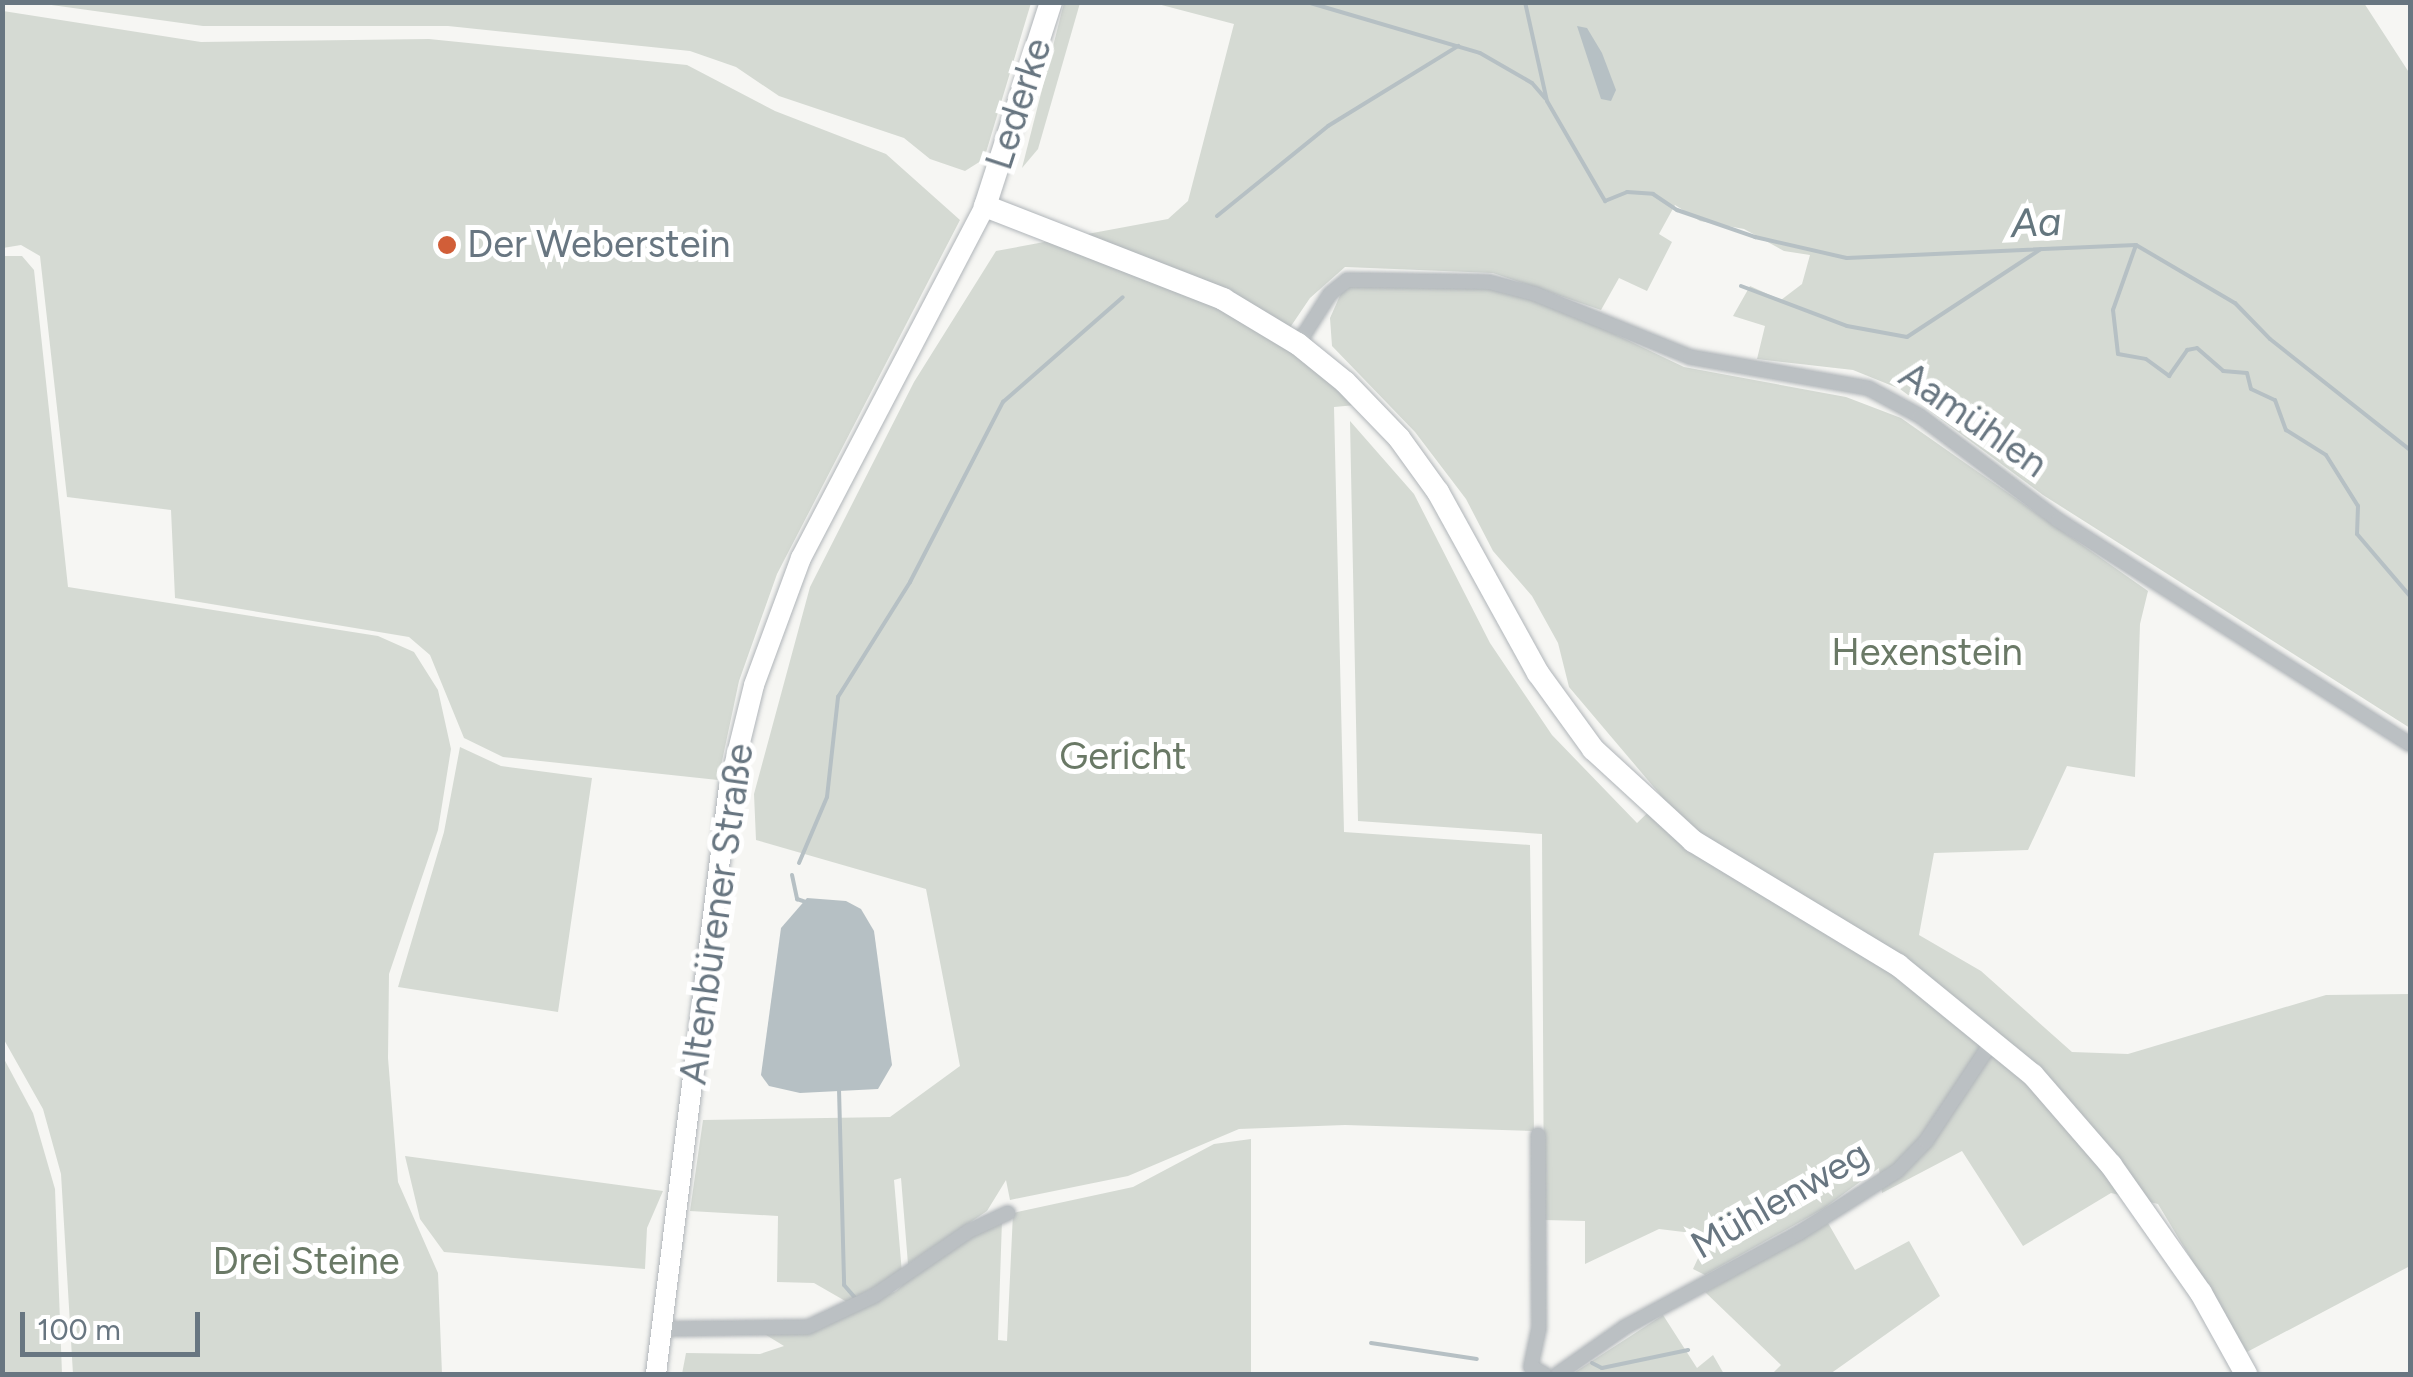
<!DOCTYPE html>
<meta charset="utf-8">
<style>
body{margin:0}
#map{position:relative;width:2413px;height:1377px;overflow:hidden;background:#f6f6f3;font-family:Figtree,sans-serif}
div>[style]{position:absolute}
.green>*{inset:0;background:#d5dad3}
.water>*{inset:0;background:#b6c0c4}
.stream>*{height:4px;margin:-2px;padding:0 2px;transform-origin:2px;border-radius:2px;background:#b6c0c4}
.roads{filter:drop-shadow(0 0 2px #b0b5b9) drop-shadow(0 0 2px #b0b5b9)}
.street>*{height:14px;margin:-7px;padding:0 7px;transform-origin:7px;border-radius:7px;background:#bbc0c3}
.secondary>*{height:20px;margin:-10px;padding:0 10px;transform-origin:10px;border-radius:10px;background:#fff}
.primary>*{height:22px;margin:-11px;padding:0 11px;transform-origin:11px;border-radius:11px;background:#fff}
.dots>*{width:28px;height:28px;translate:-50% -50%;box-sizing:border-box;border:5px solid #fff;border-radius:50%}
span{translate:-50% -50%;white-space:nowrap;text-align:center;line-height:1.15;-webkit-text-stroke:10px #fff;paint-order:stroke}
.street-label{font-size:38px;color:#687681}
.poi-label{font-size:38px;color:#687681}
.left{translate:0 -50%;text-align:left}
.park-label{font-size:38px;color:#6a7966}
.water-label{font-size:40px;color:#64767e;font-style:italic}
.frame{position:absolute;inset:0;border:5px solid #687681;pointer-events:none}
.scale{position:absolute;left:20px;top:1312px;width:180px;height:45px;box-sizing:border-box;border:5px solid #687681;border-top:0;padding-left:12px;font-size:30px;line-height:35px;white-space:nowrap;color:#687681;-webkit-text-stroke:8px #fff;paint-order:stroke}
</style>
<div id="map">
<div class="green">
<div style="clip-path:polygon(37px 3px,1031px 3px,984px 159px,965px 171px,930px 159px,904px 138px,779px 96px,736px 67px,690px 51px,448px 26px,203px 26px)"></div>
<div style="clip-path:polygon(1064px 3px,1080px 3px,1038px 149px,1022px 168px)"></div>
<div style="clip-path:polygon(1154px 3px,2364px 3px,2410px 74px,2410px 728px,2043px 495px,1900px 389px,1853px 370px,1757px 359px,1765px 326px,1733px 316px,1750px 286px,1781px 300px,1802px 284px,1810px 255px,1784px 251px,1744px 229px,1700px 221px,1675px 205px,1659px 234px,1672px 242px,1647px 291px,1619px 278px,1601px 310px,1493px 273px,1345px 267px,1310px 298px,1285px 335px,1356px 405px,1334px 407px,1344px 832px,1530px 845px,1534px 1131px,1345px 1125px,1239px 1129px,1128px 1176px,1010px 1200px,1006px 1180px,987px 1211px,908px 1264px,901px 1178px,894px 1180px,902px 1273px,847px 1302px,814px 1283px,777px 1282px,778px 1216px,690px 1211px,703px 1120px,890px 1117px,960px 1066px,926px 889px,756px 840px,754px 794px,810px 587px,914px 382px,996px 251px,1168px 219px,1188px 201px,1234px 24px)"></div>
<div style="clip-path:polygon(3px 11px,201px 42px,429px 39px,687px 65px,775px 111px,886px 154px,960px 220px,777px 574px,739px 681px,718px 780px,503px 757px,464px 738px,430px 655px,409px 637px,175px 598px,171px 510px,67px 497px,40px 256px,21px 245px,3px 248px)"></div>
<div style="clip-path:polygon(3px 256px,22px 256px,34px 270px,68px 587px,378px 636px,414px 652px,438px 690px,451px 749px,438px 830px,389px 974px,388px 1058px,398px 1182px,438px 1273px,442px 1374px,73px 1374px,61px 1174px,43px 1109px,3px 1038px)"></div>
<div style="clip-path:polygon(1354px 284px,1492px 285px,1541px 299px,1684px 367px,1846px 397px,1901px 418px,2148px 591px,2140px 624px,2135px 777px,2067px 766px,2028px 850px,1934px 853px,1919px 935px,1981px 971px,2072px 1052px,2128px 1054px,2326px 995px,2410px 994px,2410px 1266px,2247px 1352px,2158px 1204px,2111px 1193px,2023px 1246px,1962px 1151px,1882px 1193px,1879px 1168px,1823px 1209px,1705px 1275px,1693px 1269px,1700px 1254px,1692px 1233px,1659px 1229px,1585px 1264px,1585px 1221px,1544px 1220px,1542px 834px,1358px 821px,1350px 421px,1414px 494px,1490px 643px,1552px 735px,1637px 823px,1663px 798px,1569px 687px,1558px 643px,1532px 596px,1493px 551px,1466px 499px,1415px 432px,1332px 346px,1330px 318px,1342px 291px)"></div>
<div style="clip-path:polygon(460px 747px,501px 766px,592px 778px,558px 1012px,398px 987px,444px 832px)"></div>
<div style="clip-path:polygon(3px 1057px,33px 1113px,55px 1189px,62px 1374px,3px 1374px)"></div>
<div style="clip-path:polygon(1251px 1139px,1251px 1374px,682px 1374px,686px 1353px,760px 1354px,784px 1346px,761px 1332px,806px 1331px,896px 1291px,933px 1257px,1002px 1220px,998px 1340px,1007px 1341px,1013px 1213px,1133px 1187px,1214px 1144px)"></div>
<div style="clip-path:polygon(405px 1156px,663px 1191px,647px 1228px,645px 1269px,444px 1252px,420px 1219px)"></div>
<div style="clip-path:polygon(1828px 1223px,1855px 1270px,1909px 1241px,1940px 1296px,1830px 1374px,1772px 1374px,1781px 1365px,1705px 1292px)"></div>
<div style="clip-path:polygon(1663px 1315px,1697px 1368px,1713px 1355px,1724px 1374px,1572px 1374px)"></div>
</div>
<div class="water">
<div style="clip-path:polygon(1577px 26px,1587px 28px,1602px 53px,1616px 90px,1611px 101px,1601px 99px)"></div>
<div style="clip-path:polygon(807px 898px,846px 901px,861px 909px,874px 931px,892px 1065px,878px 1089px,800px 1093px,769px 1086px,761px 1075px,781px 928px)"></div>
</div>
<div class="stream">
<div style="left:1307px;top:2px;width:180px;rotate:16.4deg"></div>
<div style="left:1480px;top:53px;width:60px;rotate:30deg"></div>
<div style="left:1532px;top:83px;width:20px;rotate:49deg"></div>
<div style="left:1525px;top:2px;width:101px;rotate:77.5deg"></div>
<div style="left:1547px;top:101px;width:116px;rotate:59.9deg"></div>
<div style="left:1605px;top:201px;width:24px;rotate:-22deg"></div>
<div style="left:1627px;top:192px;width:26px;rotate:4deg"></div>
<div style="left:1653px;top:194px;width:29px;rotate:34deg"></div>
<div style="left:1677px;top:210px;width:83px;rotate:19.1deg"></div>
<div style="left:1755px;top:237px;width:94px;rotate:12.9deg"></div>
<div style="left:1847px;top:258px;width:289px;rotate:-2.6deg"></div>
<div style="left:2136px;top:245px;width:69px;rotate:109.5deg"></div>
<div style="left:2113px;top:310px;width:44px;rotate:83.5deg"></div>
<div style="left:2118px;top:354px;width:28px;rotate:10deg"></div>
<div style="left:2146px;top:359px;width:29px;rotate:36deg"></div>
<div style="left:2169px;top:376px;width:32px;rotate:-55deg"></div>
<div style="left:2187px;top:350px;width:10px;rotate:-11deg"></div>
<div style="left:2197px;top:348px;width:35px;rotate:41deg"></div>
<div style="left:2223px;top:371px;width:24px;rotate:5deg"></div>
<div style="left:2247px;top:373px;width:16px;rotate:76deg"></div>
<div style="left:2251px;top:389px;width:26px;rotate:25deg"></div>
<div style="left:2275px;top:400px;width:32px;rotate:70deg"></div>
<div style="left:2286px;top:430px;width:47px;rotate:32deg"></div>
<div style="left:2326px;top:455px;width:60px;rotate:57.9deg"></div>
<div style="left:2358px;top:506px;width:28px;rotate:92deg"></div>
<div style="left:2357px;top:534px;width:82px;rotate:49.5deg"></div>
<div style="left:1217px;top:216px;width:143px;rotate:-39deg"></div>
<div style="left:1328px;top:126px;width:153px;rotate:-31.6deg"></div>
<div style="left:2136px;top:245px;width:115px;rotate:30.4deg"></div>
<div style="left:2235px;top:303px;width:50px;rotate:45.8deg"></div>
<div style="left:2270px;top:339px;width:179px;rotate:38.4deg"></div>
<div style="left:1741px;top:286px;width:113px;rotate:20.7deg"></div>
<div style="left:1847px;top:326px;width:61px;rotate:10.4deg"></div>
<div style="left:1907px;top:337px;width:160px;rotate:-33.3deg"></div>
<div style="left:799px;top:863px;width:72px;rotate:-67deg"></div>
<div style="left:827px;top:797px;width:101px;rotate:-83.7deg"></div>
<div style="left:838px;top:697px;width:136px;rotate:-57.9deg"></div>
<div style="left:910px;top:582px;width:203px;rotate:-62.7deg"></div>
<div style="left:1003px;top:402px;width:159px;rotate:-41.2deg"></div>
<div style="left:792px;top:875px;width:25px;rotate:78deg"></div>
<div style="left:797px;top:899px;width:9px;rotate:18deg"></div>
<div style="left:839px;top:1089px;width:196px;rotate:88.5deg"></div>
<div style="left:844px;top:1285px;width:20px;rotate:49deg"></div>
<div style="left:1371px;top:1343px;width:107px;rotate:8.6deg"></div>
<div style="left:1592px;top:1363px;width:11px;rotate:27deg"></div>
<div style="left:1602px;top:1368px;width:88px;rotate:-11.8deg"></div>
</div>
<div class="roads">
<div class="street">
<div style="left:1298px;top:344px;width:59px;rotate:-57.4deg"></div>
<div style="left:1330px;top:294px;width:22px;rotate:-39deg"></div>
<div style="left:1347px;top:280px;width:142px;rotate:0.8deg"></div>
<div style="left:1489px;top:282px;width:48px;rotate:14.6deg"></div>
<div style="left:1535px;top:294px;width:167px;rotate:22.1deg"></div>
<div style="left:1690px;top:357px;width:181px;rotate:9.9deg"></div>
<div style="left:1868px;top:388px;width:59px;rotate:28.3deg"></div>
<div style="left:1920px;top:416px;width:173px;rotate:37deg"></div>
<div style="left:2058px;top:520px;width:417px;rotate:32.5deg"></div>
<div style="left:1538px;top:1135px;width:193px;rotate:89.7deg"></div>
<div style="left:1539px;top:1328px;width:40px;rotate:102deg"></div>
<div style="left:1531px;top:1367px;width:15px;rotate:28deg"></div>
<div style="left:662px;top:1329px;width:146px;rotate:-0.8deg"></div>
<div style="left:808px;top:1327px;width:73px;rotate:-25.2deg"></div>
<div style="left:874px;top:1296px;width:115px;rotate:-34.4deg"></div>
<div style="left:969px;top:1231px;width:43px;rotate:-24.8deg"></div>
<div style="left:1558px;top:1374px;width:82px;rotate:-35deg"></div>
<div style="left:1625px;top:1327px;width:198px;rotate:-28.4deg"></div>
<div style="left:1799px;top:1233px;width:116px;rotate:-32.3deg"></div>
<div style="left:1897px;top:1171px;width:42px;rotate:-46deg"></div>
<div style="left:1926px;top:1141px;width:121px;rotate:-56.4deg"></div>
</div>
<div class="secondary">
<div style="left:656px;top:1374px;width:592px;rotate:-82.91deg"></div>
<div style="left:729px;top:787px;width:105px;rotate:-76.2deg"></div>
<div style="left:754px;top:685px;width:135px;rotate:-69.7deg"></div>
<div style="left:801px;top:558px;width:397px;rotate:-62.4deg"></div>
</div>
<div class="primary">
<div style="left:1051px;top:2px;width:214px;rotate:107.9deg"></div>
<div style="left:985px;top:206px;width:256px;rotate:21.3deg"></div>
<div style="left:1223px;top:299px;width:87px;rotate:31deg"></div>
<div style="left:1298px;top:344px;width:60px;rotate:39deg"></div>
<div style="left:1345px;top:382px;width:78px;rotate:46deg"></div>
<div style="left:1399px;top:438px;width:67px;rotate:54.2deg"></div>
<div style="left:1438px;top:492px;width:207px;rotate:61.1deg"></div>
<div style="left:1538px;top:673px;width:94px;rotate:54.1deg"></div>
<div style="left:1593px;top:749px;width:136px;rotate:42.6deg"></div>
<div style="left:1693px;top:841px;width:240px;rotate:31.2deg"></div>
<div style="left:1898px;top:965px;width:174px;rotate:39.2deg"></div>
<div style="left:2033px;top:1075px;width:119px;rotate:49.1deg"></div>
<div style="left:2111px;top:1165px;width:156px;rotate:54.9deg"></div>
<div style="left:2201px;top:1293px;width:93px;rotate:60.9deg"></div>
</div>
</div>
<div class="dots">
<div style="left:447px;top:245px;background:#d15e38"></div>
</div>
<div class="street-label">
<span style="left:1019px;top:104px;rotate:-72deg">Lederke</span>
<span style="left:1973px;top:420px;rotate:35deg">Aamühlen</span>
<span style="left:717px;top:914px;rotate:-82deg">Altenbürener Straße</span>
<span style="left:1780px;top:1200px;rotate:-30deg">Mühlenweg</span>
</div>
<div class="poi-label">
<span class="left" style="left:467px;top:245px">Der Weberstein</span>
</div>
<div class="park-label">
<span style="left:1927px;top:653px">Hexenstein</span>
<span style="left:1123px;top:757px">Gericht</span>
<span style="left:306px;top:1262px">Drei Steine</span>
</div>
<div class="water-label">
<span style="left:2036px;top:222px;rotate:-3deg">Aa</span>
</div>
<div class="frame"></div>
<div class="scale">100 m</div>
</div>
